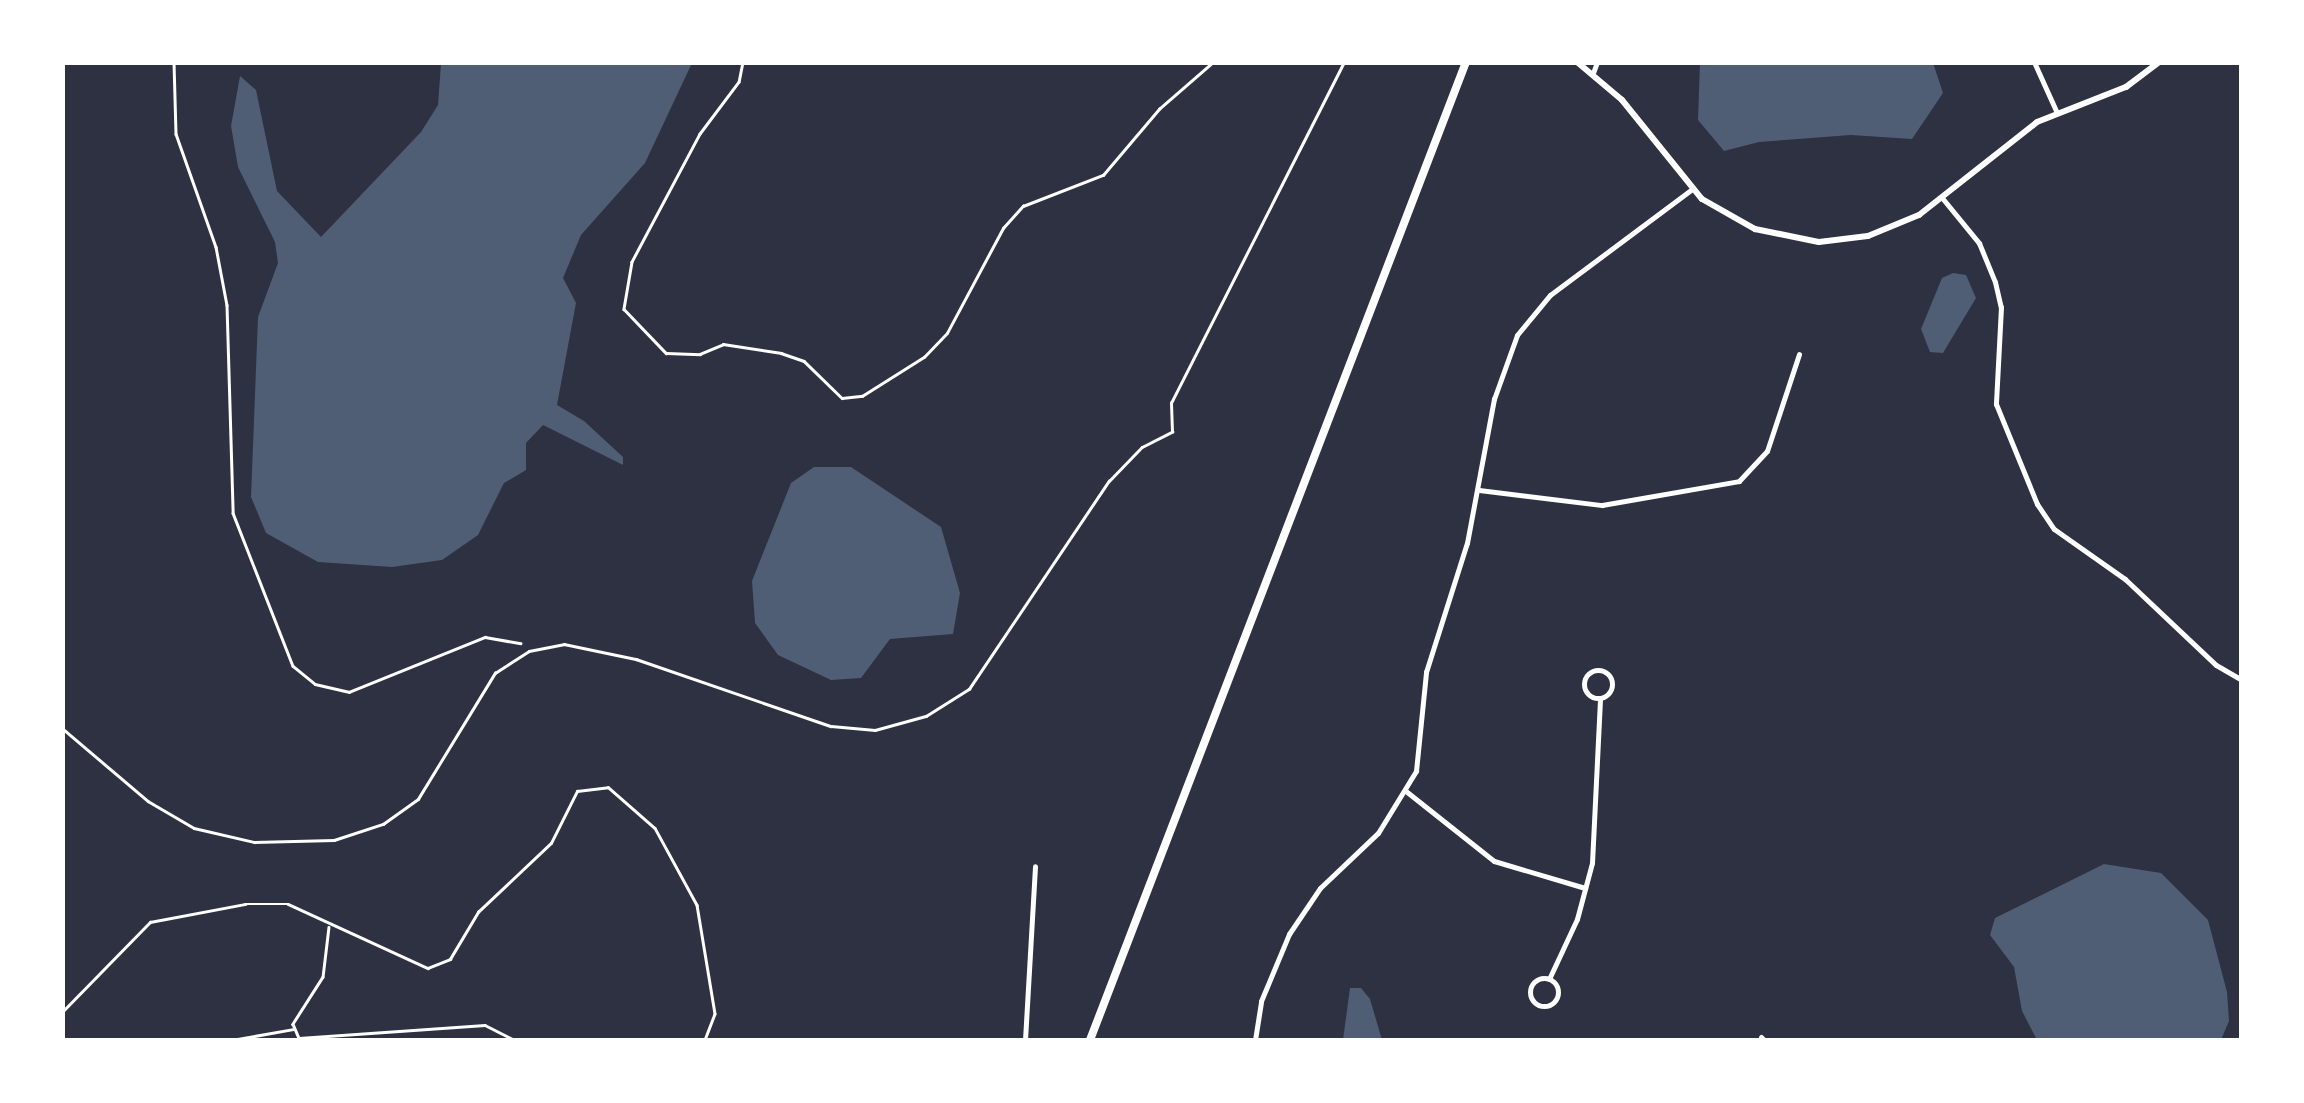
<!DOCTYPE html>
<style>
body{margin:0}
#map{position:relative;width:2304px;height:1103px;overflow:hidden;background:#2d3142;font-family:"Titillium Web",sans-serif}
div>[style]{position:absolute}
.water>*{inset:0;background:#4f5d75}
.path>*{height:2.5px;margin:-1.25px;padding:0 1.25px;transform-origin:1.25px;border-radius:1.25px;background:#fff}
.service>*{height:2.5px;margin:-1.25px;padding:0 1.25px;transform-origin:1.25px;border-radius:1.25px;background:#fff}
.minor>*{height:5px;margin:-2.5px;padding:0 2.5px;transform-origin:2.5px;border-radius:2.5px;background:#fff}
.minor>.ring{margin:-2.5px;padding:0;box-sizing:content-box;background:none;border:5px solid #fff;border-radius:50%}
.tertiary>*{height:6px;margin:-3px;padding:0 3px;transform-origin:3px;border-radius:3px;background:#fff}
.primary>*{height:8px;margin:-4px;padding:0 4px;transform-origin:4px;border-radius:4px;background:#fff}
span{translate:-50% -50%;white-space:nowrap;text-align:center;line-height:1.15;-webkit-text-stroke:10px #fff;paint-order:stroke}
.frame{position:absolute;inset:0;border:65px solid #fff;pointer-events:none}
</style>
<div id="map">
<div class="water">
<div style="clip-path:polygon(1700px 62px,1933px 63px,1943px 93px,1912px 139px,1851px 135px,1759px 142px,1724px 151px,1698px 120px)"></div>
<div style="clip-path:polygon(441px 63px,692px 63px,645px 163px,581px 235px,563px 278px,576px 303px,557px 405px,584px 421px,623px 457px,623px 465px,543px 425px,526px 443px,526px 470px,504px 483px,478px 535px,442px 560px,392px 567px,318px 562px,266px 533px,251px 497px,258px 317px,278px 263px,275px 242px,238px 167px,231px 126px,240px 76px,256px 90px,277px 191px,321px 237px,421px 132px,438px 105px)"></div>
<div style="clip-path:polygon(1953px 273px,1966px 275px,1976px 298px,1943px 353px,1930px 352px,1921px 329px,1942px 278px)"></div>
<div style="clip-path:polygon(814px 467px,851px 467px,941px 527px,960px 593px,953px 634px,890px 639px,861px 678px,831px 680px,778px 655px,755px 623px,752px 581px,791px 483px)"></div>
<div style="clip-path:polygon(2104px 864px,2161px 873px,2208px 920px,2227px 992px,2229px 1021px,2221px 1040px,2037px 1040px,2022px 1011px,2014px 967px,1990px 935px,1995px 918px)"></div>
<div style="clip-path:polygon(1350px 988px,1361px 988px,1370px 999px,1382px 1040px,1343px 1040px)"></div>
</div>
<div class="path">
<div style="left:174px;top:62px;width:72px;rotate:88.4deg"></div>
<div style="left:176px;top:134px;width:120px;rotate:70.5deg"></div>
<div style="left:216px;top:247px;width:59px;rotate:79.3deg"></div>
<div style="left:227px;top:305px;width:208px;rotate:88.3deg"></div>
<div style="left:233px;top:513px;width:164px;rotate:68.6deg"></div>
<div style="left:293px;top:666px;width:28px;rotate:39deg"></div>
<div style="left:315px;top:684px;width:35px;rotate:13deg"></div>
<div style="left:349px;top:692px;width:147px;rotate:-22deg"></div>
<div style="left:485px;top:637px;width:36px;rotate:10deg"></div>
<div style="left:743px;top:62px;width:20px;rotate:101deg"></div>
<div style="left:739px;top:82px;width:65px;rotate:126.9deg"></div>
<div style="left:700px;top:134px;width:145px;rotate:118deg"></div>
<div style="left:632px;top:262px;width:48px;rotate:99.7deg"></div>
<div style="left:624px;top:309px;width:61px;rotate:46.3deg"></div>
<div style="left:666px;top:353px;width:34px;rotate:2deg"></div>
<div style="left:700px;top:354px;width:25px;rotate:-23deg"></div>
<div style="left:723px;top:344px;width:59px;rotate:8.8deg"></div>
<div style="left:781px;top:353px;width:24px;rotate:19deg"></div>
<div style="left:804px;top:361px;width:53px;rotate:44.2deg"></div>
<div style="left:842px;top:398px;width:20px;rotate:-6deg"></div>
<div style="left:862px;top:396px;width:73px;rotate:-32.2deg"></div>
<div style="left:924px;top:357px;width:33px;rotate:-46deg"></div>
<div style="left:947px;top:333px;width:119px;rotate:-61.9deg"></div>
<div style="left:1003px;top:228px;width:30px;rotate:-48deg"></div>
<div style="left:1023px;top:206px;width:86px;rotate:-21.2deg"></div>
<div style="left:1103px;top:175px;width:87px;rotate:-49.7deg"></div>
<div style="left:1159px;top:109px;width:72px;rotate:-41deg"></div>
<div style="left:329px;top:927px;width:50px;rotate:96.8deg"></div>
<div style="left:323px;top:977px;width:56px;rotate:122.6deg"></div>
<div style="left:293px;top:1024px;width:15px;rotate:67deg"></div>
<div style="left:299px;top:1038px;width:186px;rotate:-4deg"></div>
<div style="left:485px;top:1025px;width:34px;rotate:27deg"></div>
<div style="left:62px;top:1012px;width:126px;rotate:-45.6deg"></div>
<div style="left:150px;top:922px;width:97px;rotate:-10.7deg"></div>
<div style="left:245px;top:904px;width:43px"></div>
<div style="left:288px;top:904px;width:154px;rotate:24.6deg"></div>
<div style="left:428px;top:968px;width:24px;rotate:-22deg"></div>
<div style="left:450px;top:959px;width:55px;rotate:-59.2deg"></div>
<div style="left:478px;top:912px;width:100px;rotate:-43.4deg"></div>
<div style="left:551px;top:843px;width:58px;rotate:-63.4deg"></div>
<div style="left:577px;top:791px;width:31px;rotate:-7deg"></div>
<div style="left:608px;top:787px;width:62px;rotate:41.1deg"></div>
<div style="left:655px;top:828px;width:88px;rotate:61.4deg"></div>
<div style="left:697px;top:905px;width:110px;rotate:80.6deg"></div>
<div style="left:715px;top:1014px;width:28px;rotate:111deg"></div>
<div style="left:232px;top:1040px;width:63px;rotate:-10.1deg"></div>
</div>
<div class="service">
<div style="left:62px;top:728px;width:113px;rotate:40.3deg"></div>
<div style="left:148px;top:801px;width:53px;rotate:30.4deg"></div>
<div style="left:194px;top:828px;width:62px;rotate:13.1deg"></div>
<div style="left:254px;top:842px;width:80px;rotate:-1.4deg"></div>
<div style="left:334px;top:840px;width:52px;rotate:-18.1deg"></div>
<div style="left:383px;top:824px;width:43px;rotate:-35.5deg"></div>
<div style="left:418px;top:799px;width:148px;rotate:-58.6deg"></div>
<div style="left:495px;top:673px;width:40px;rotate:-32.9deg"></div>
<div style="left:529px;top:651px;width:36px;rotate:-11deg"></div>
<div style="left:564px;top:644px;width:74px;rotate:11.8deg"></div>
<div style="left:636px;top:659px;width:206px;rotate:19deg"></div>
<div style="left:831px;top:726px;width:44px;rotate:5.2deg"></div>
<div style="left:875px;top:730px;width:53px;rotate:-15.4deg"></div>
<div style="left:926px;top:716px;width:51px;rotate:-32.1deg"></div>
<div style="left:969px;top:689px;width:251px;rotate:-56.1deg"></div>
<div style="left:1109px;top:481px;width:47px;rotate:-45.9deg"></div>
<div style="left:1142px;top:447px;width:34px;rotate:-27deg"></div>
<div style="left:1172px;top:432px;width:29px;rotate:-92deg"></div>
<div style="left:1171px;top:403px;width:382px;rotate:-63.1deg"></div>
</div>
<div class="minor">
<div style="left:2034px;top:62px;width:56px;rotate:65.7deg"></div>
<div style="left:1593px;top:73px;width:12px;rotate:-70deg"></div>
<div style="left:1943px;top:199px;width:57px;rotate:50.7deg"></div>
<div style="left:1979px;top:243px;width:42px;rotate:67.7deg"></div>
<div style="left:1995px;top:282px;width:26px;rotate:77deg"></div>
<div style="left:2001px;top:307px;width:97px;rotate:93deg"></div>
<div style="left:1996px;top:404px;width:108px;rotate:67.7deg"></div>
<div style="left:2037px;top:504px;width:30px;rotate:56deg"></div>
<div style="left:2054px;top:529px;width:87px;rotate:35.2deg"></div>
<div style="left:2125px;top:579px;width:125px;rotate:43.4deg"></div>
<div style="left:2216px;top:665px;width:30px;rotate:30deg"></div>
<div style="left:1479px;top:490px;width:124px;rotate:7deg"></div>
<div style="left:1602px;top:505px;width:139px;rotate:-9.9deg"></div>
<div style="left:1739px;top:481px;width:41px;rotate:-47deg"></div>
<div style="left:1767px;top:451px;width:102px;rotate:-71.7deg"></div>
<div class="ring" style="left:1584px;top:670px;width:23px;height:23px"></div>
<div style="left:1407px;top:792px;width:111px;rotate:38.4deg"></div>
<div style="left:1494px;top:861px;width:95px;rotate:16.5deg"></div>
<div class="ring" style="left:1530px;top:978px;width:23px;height:23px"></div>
<div style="left:1549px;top:979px;width:66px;rotate:-65deg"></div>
<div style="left:1577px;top:919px;width:58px;rotate:-75deg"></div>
<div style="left:1592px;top:863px;width:165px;rotate:-87.2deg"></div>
<div style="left:1761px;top:1037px;width:4px;rotate:45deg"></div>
<div style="left:1025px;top:1040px;width:174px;rotate:-86.7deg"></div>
<div style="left:1255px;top:1040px;width:39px;rotate:-81deg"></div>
<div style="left:1261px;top:1001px;width:73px;rotate:-67.3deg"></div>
<div style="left:1289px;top:934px;width:55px;rotate:-56deg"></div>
<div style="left:1320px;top:888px;width:80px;rotate:-43.5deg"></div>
<div style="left:1378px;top:833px;width:73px;rotate:-58.5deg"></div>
<div style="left:1416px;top:771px;width:100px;rotate:-84.2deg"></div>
<div style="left:1426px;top:672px;width:135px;rotate:-72.4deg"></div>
<div style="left:1467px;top:543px;width:147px;rotate:-79.4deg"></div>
<div style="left:1494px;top:399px;width:68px;rotate:-70.2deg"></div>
<div style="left:1517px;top:335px;width:52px;rotate:-50.5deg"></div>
<div style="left:1550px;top:295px;width:176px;rotate:-36.7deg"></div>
</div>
<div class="tertiary">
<div style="left:1577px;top:62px;width:59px;rotate:40.2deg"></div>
<div style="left:1622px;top:100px;width:127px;rotate:51.1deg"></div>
<div style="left:1702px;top:199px;width:61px;rotate:29.5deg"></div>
<div style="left:1755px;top:229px;width:65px;rotate:11.5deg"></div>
<div style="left:1819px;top:242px;width:49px;rotate:-7deg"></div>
<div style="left:1868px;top:236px;width:55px;rotate:-22.4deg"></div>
<div style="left:1919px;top:215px;width:150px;rotate:-38.2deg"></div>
<div style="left:2037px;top:122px;width:96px;rotate:-21.5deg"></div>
<div style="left:2126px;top:87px;width:41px;rotate:-37.1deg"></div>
</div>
<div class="primary">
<div style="left:1090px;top:1040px;width:1048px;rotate:-68.97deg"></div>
</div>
<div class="frame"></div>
</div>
